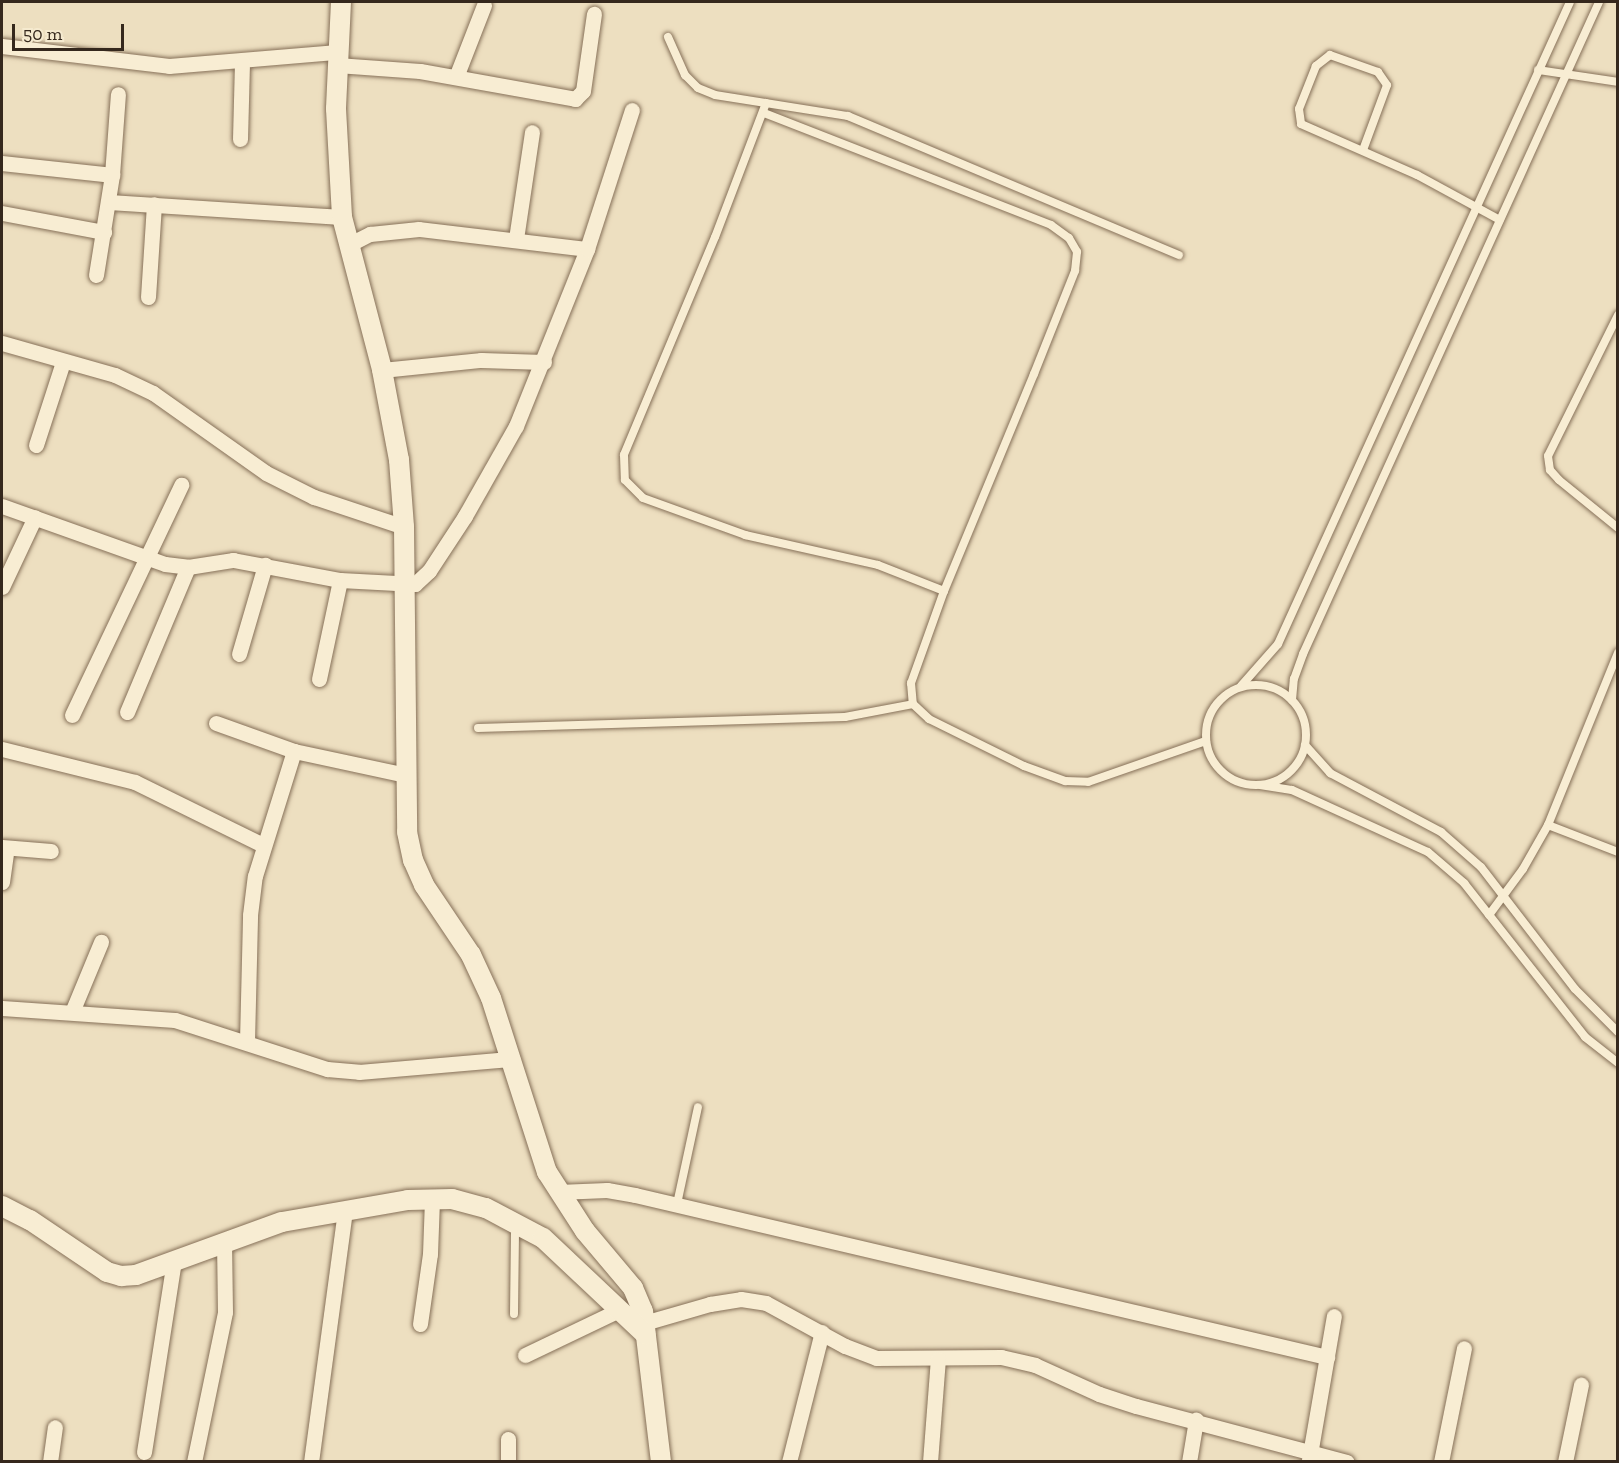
<!DOCTYPE html>
<style>
body{margin:0}
#map{position:relative;width:1619px;height:1463px;overflow:hidden;background:#eddfc0;font-family:"Zilla Slab",serif}
div>[style]{position:absolute}
.roads{filter:drop-shadow(0 0 2px #867058) drop-shadow(0 0 2px #867058)}
.service>*{height:8px;margin:-4px;padding:0 4px;transform-origin:4px;border-radius:4px;background:#f8edd3}
.service>.ring{margin:-4px;padding:0;box-sizing:content-box;background:none;border:8px solid #f8edd3;border-radius:50%}
.minor>*{height:15px;margin:-7.5px;padding:0 7.5px;transform-origin:7.5px;border-radius:7.5px;background:#f8edd3}
.tertiary>*{height:20px;margin:-10px;padding:0 10px;transform-origin:10px;border-radius:10px;background:#f8edd3}
span{translate:-50% -50%;white-space:nowrap;text-align:center;line-height:1.15;-webkit-text-stroke:4.5px #f5eacf;paint-order:stroke}
.frame{position:absolute;inset:0;border:3px solid #35281d;pointer-events:none}
.scale{position:absolute;left:12px;top:24px;width:112px;height:27px;box-sizing:border-box;border:3px solid #35281d;border-top:0;padding-left:8px;font-size:18px;line-height:21px;white-space:nowrap;color:#35281d;-webkit-text-stroke:4px #f5eacf;paint-order:stroke}
</style>
<div id="map">
<div class="roads">
<div class="service">
<div style="left:668px;top:37px;width:42px;rotate:65.9deg"></div>
<div style="left:685px;top:75px;width:18px;rotate:45deg"></div>
<div style="left:698px;top:88px;width:18px;rotate:22deg"></div>
<div style="left:715px;top:95px;width:135px;rotate:9deg"></div>
<div style="left:848px;top:116px;width:359px;rotate:22.8deg"></div>
<div style="left:1538px;top:70px;width:81px;rotate:8.5deg"></div>
<div style="left:766px;top:103px;width:143px;rotate:110.8deg"></div>
<div style="left:715px;top:237px;width:236px;rotate:112.7deg"></div>
<div style="left:624px;top:455px;width:25px;rotate:88deg"></div>
<div style="left:625px;top:480px;width:25px;rotate:45deg"></div>
<div style="left:643px;top:498px;width:109px;rotate:19.9deg"></div>
<div style="left:745px;top:535px;width:136px;rotate:12.7deg"></div>
<div style="left:878px;top:565px;width:71px;rotate:21.5deg"></div>
<div style="left:764px;top:113px;width:308px;rotate:21.3deg"></div>
<div style="left:1051px;top:225px;width:22px;rotate:36deg"></div>
<div style="left:1069px;top:238px;width:16px;rotate:60deg"></div>
<div style="left:1077px;top:252px;width:19px;rotate:96deg"></div>
<div style="left:1075px;top:271px;width:111px;rotate:111.7deg"></div>
<div style="left:1034px;top:374px;width:235px;rotate:112.5deg"></div>
<div style="left:944px;top:591px;width:98px;rotate:109.7deg"></div>
<div style="left:911px;top:683px;width:21px;rotate:85deg"></div>
<div style="left:913px;top:704px;width:22px;rotate:43deg"></div>
<div style="left:929px;top:719px;width:106px;rotate:26.3deg"></div>
<div style="left:1024px;top:766px;width:44px;rotate:20.1deg"></div>
<div style="left:1065px;top:781px;width:23px;rotate:2deg"></div>
<div style="left:1088px;top:782px;width:125px;rotate:-19.2deg"></div>
<div style="left:1363px;top:150px;width:69px;rotate:-69.7deg"></div>
<div style="left:1387px;top:85px;width:16px;rotate:-125deg"></div>
<div style="left:1378px;top:72px;width:51px;rotate:-160.5deg"></div>
<div style="left:1330px;top:55px;width:18px;rotate:142deg"></div>
<div style="left:1316px;top:66px;width:46px;rotate:111.6deg"></div>
<div style="left:1299px;top:109px;width:15px;rotate:82deg"></div>
<div style="left:1301px;top:124px;width:127px;rotate:23.7deg"></div>
<div style="left:1417px;top:175px;width:94px;rotate:28.5deg"></div>
<div style="left:1618px;top:315px;width:157px;rotate:116.4deg"></div>
<div style="left:1548px;top:456px;width:14px;rotate:82deg"></div>
<div style="left:1550px;top:470px;width:13px;rotate:48deg"></div>
<div style="left:1559px;top:480px;width:76px;rotate:39.1deg"></div>
<div class="ring" style="left:1206px;top:685px;width:92px;height:92px"></div>
<div style="left:1241px;top:686px;width:56px;rotate:-48.6deg"></div>
<div style="left:1278px;top:644px;width:705px;rotate:-65.54deg"></div>
<div style="left:1292px;top:700px;width:21px;rotate:-85deg"></div>
<div style="left:1294px;top:679px;width:27px;rotate:-70deg"></div>
<div style="left:1303px;top:654px;width:716px;rotate:-65.58deg"></div>
<div style="left:478px;top:728px;width:367px;rotate:-1.7deg"></div>
<div style="left:845px;top:717px;width:69px;rotate:-10.8deg"></div>
<div style="left:1305px;top:745px;width:38px;rotate:48deg"></div>
<div style="left:1330px;top:773px;width:126px;rotate:28deg"></div>
<div style="left:1441px;top:832px;width:53px;rotate:41.2deg"></div>
<div style="left:1481px;top:867px;width:154px;rotate:52.4deg"></div>
<div style="left:1575px;top:989px;width:61px;rotate:45deg"></div>
<div style="left:1260px;top:785px;width:32px;rotate:9deg"></div>
<div style="left:1292px;top:790px;width:149px;rotate:24.5deg"></div>
<div style="left:1428px;top:852px;width:48px;rotate:40.7deg"></div>
<div style="left:1464px;top:883px;width:196px;rotate:51.8deg"></div>
<div style="left:1585px;top:1037px;width:42px;rotate:38.2deg"></div>
<div style="left:1548px;top:825px;width:75px;rotate:21.1deg"></div>
<div style="left:1489px;top:915px;width:57px;rotate:-53.5deg"></div>
<div style="left:1523px;top:869px;width:51px;rotate:-60.4deg"></div>
<div style="left:1548px;top:825px;width:186px;rotate:-67.9deg"></div>
<div style="left:677px;top:1204px;width:99px;rotate:-77.8deg"></div>
<div style="left:514px;top:1314px;width:88px;rotate:-89.3deg"></div>
</div>
<div class="minor">
<div style="left:2px;top:46px;width:168px;rotate:6.8deg"></div>
<div style="left:169px;top:66px;width:169px;rotate:-4.8deg"></div>
<div style="left:337px;top:65px;width:83px;rotate:4.1deg"></div>
<div style="left:420px;top:71px;width:158px;rotate:10.2deg"></div>
<div style="left:575px;top:99px;width:11px;rotate:-45deg"></div>
<div style="left:583px;top:91px;width:78px;rotate:-81.9deg"></div>
<div style="left:456px;top:77px;width:77px;rotate:-68.7deg"></div>
<div style="left:240px;top:139px;width:77px;rotate:-88.5deg"></div>
<div style="left:2px;top:163px;width:111px;rotate:6.2deg"></div>
<div style="left:109px;top:202px;width:233px;rotate:3.7deg"></div>
<div style="left:2px;top:213px;width:104px;rotate:10.6deg"></div>
<div style="left:516px;top:239px;width:108px;rotate:-81.5deg"></div>
<div style="left:348px;top:245px;width:25px;rotate:-27deg"></div>
<div style="left:370px;top:234px;width:49px;rotate:-5.8deg"></div>
<div style="left:419px;top:229px;width:169px;rotate:6.8deg"></div>
<div style="left:96px;top:275px;width:101px;rotate:-80.9deg"></div>
<div style="left:112px;top:175px;width:81px;rotate:-85.8deg"></div>
<div style="left:148px;top:297px;width:93px;rotate:-86.3deg"></div>
<div style="left:2px;top:343px;width:117px;rotate:15.8deg"></div>
<div style="left:115px;top:375px;width:42px;rotate:25.3deg"></div>
<div style="left:153px;top:393px;width:138px;rotate:35.3deg"></div>
<div style="left:266px;top:473px;width:54px;rotate:26.6deg"></div>
<div style="left:314px;top:497px;width:95px;rotate:18.4deg"></div>
<div style="left:382px;top:370px;width:100px;rotate:-5.8deg"></div>
<div style="left:481px;top:360px;width:63px;rotate:1.8deg"></div>
<div style="left:36px;top:445px;width:87px;rotate:-72deg"></div>
<div style="left:2px;top:506px;width:173px;rotate:19.6deg"></div>
<div style="left:165px;top:564px;width:23px;rotate:7deg"></div>
<div style="left:188px;top:567px;width:46px;rotate:-8.8deg"></div>
<div style="left:233px;top:560px;width:109px;rotate:10.6deg"></div>
<div style="left:340px;top:580px;width:75px;rotate:3.1deg"></div>
<div style="left:415px;top:584px;width:19px;rotate:-43deg"></div>
<div style="left:429px;top:571px;width:66px;rotate:-56.8deg"></div>
<div style="left:465px;top:516px;width:103px;rotate:-60.5deg"></div>
<div style="left:516px;top:426px;width:191px;rotate:-68.1deg"></div>
<div style="left:587px;top:249px;width:146px;rotate:-72.1deg"></div>
<div style="left:2px;top:587px;width:77px;rotate:-64.8deg"></div>
<div style="left:239px;top:654px;width:93px;rotate:-73.7deg"></div>
<div style="left:319px;top:679px;width:101px;rotate:-78deg"></div>
<div style="left:127px;top:712px;width:157px;rotate:-67.2deg"></div>
<div style="left:72px;top:715px;width:255px;rotate:-64.6deg"></div>
<div style="left:216px;top:723px;width:83px;rotate:19.7deg"></div>
<div style="left:294px;top:751px;width:115px;rotate:12.1deg"></div>
<div style="left:2px;top:749px;width:137px;rotate:13.9deg"></div>
<div style="left:135px;top:782px;width:143px;rotate:26.2deg"></div>
<div style="left:2px;top:847px;width:49px;rotate:4.7deg"></div>
<div style="left:2px;top:882px;width:34px;rotate:-82deg"></div>
<div style="left:2px;top:1008px;width:173px;rotate:4deg"></div>
<div style="left:175px;top:1020px;width:160px;rotate:17.9deg"></div>
<div style="left:327px;top:1069px;width:32px;rotate:5deg"></div>
<div style="left:359px;top:1072px;width:154px;rotate:-4.9deg"></div>
<div style="left:72px;top:1012px;width:76px;rotate:-67.5deg"></div>
<div style="left:247px;top:1041px;width:126px;rotate:-88.6deg"></div>
<div style="left:250px;top:915px;width:39px;rotate:-83deg"></div>
<div style="left:255px;top:876px;width:131px;rotate:-72.7deg"></div>
<div style="left:558px;top:1192px;width:49px;rotate:-2.3deg"></div>
<div style="left:607px;top:1190px;width:28px;rotate:10deg"></div>
<div style="left:635px;top:1195px;width:711px;rotate:13.18deg"></div>
<div style="left:644px;top:1323px;width:69px;rotate:-16.1deg"></div>
<div style="left:710px;top:1304px;width:31px;rotate:-9deg"></div>
<div style="left:741px;top:1299px;width:25px;rotate:9deg"></div>
<div style="left:766px;top:1303px;width:90px;rotate:28.6deg"></div>
<div style="left:845px;top:1346px;width:33px;rotate:21deg"></div>
<div style="left:876px;top:1358px;width:125px;rotate:-0.5deg"></div>
<div style="left:1001px;top:1357px;width:35px;rotate:13deg"></div>
<div style="left:1035px;top:1365px;width:70px;rotate:24.4deg"></div>
<div style="left:1099px;top:1394px;width:39px;rotate:18deg"></div>
<div style="left:1136px;top:1406px;width:218px;rotate:14.9deg"></div>
<div style="left:420px;top:1324px;width:71px;rotate:-81.9deg"></div>
<div style="left:430px;top:1254px;width:54px;rotate:-87.9deg"></div>
<div style="left:525px;top:1355px;width:102px;rotate:-25.6deg"></div>
<div style="left:144px;top:1452px;width:194px;rotate:-81.1deg"></div>
<div style="left:1309px;top:1460px;width:146px;rotate:-80.2deg"></div>
<div style="left:50px;top:1462px;width:35px;rotate:-82deg"></div>
<div style="left:194px;top:1462px;width:153px;rotate:-78.3deg"></div>
<div style="left:225px;top:1312px;width:71px;rotate:-90.8deg"></div>
<div style="left:311px;top:1462px;width:252px;rotate:-82.3deg"></div>
<div style="left:508px;top:1462px;width:23px;rotate:-90deg"></div>
<div style="left:789px;top:1462px;width:134px;rotate:-75.8deg"></div>
<div style="left:930px;top:1462px;width:103px;rotate:-85.6deg"></div>
<div style="left:1189px;top:1462px;width:43px;rotate:-80.5deg"></div>
<div style="left:1441px;top:1462px;width:116px;rotate:-78.6deg"></div>
<div style="left:1565px;top:1462px;width:79px;rotate:-78.3deg"></div>
</div>
<div class="tertiary">
<div style="left:341px;top:2px;width:107px;rotate:92.7deg"></div>
<div style="left:336px;top:109px;width:108px;rotate:86.8deg"></div>
<div style="left:342px;top:217px;width:158px;rotate:75.3deg"></div>
<div style="left:382px;top:370px;width:92px;rotate:79.3deg"></div>
<div style="left:399px;top:460px;width:67px;rotate:85.7deg"></div>
<div style="left:404px;top:527px;width:305px;rotate:89.4deg"></div>
<div style="left:407px;top:832px;width:29px;rotate:78deg"></div>
<div style="left:413px;top:860px;width:27px;rotate:66deg"></div>
<div style="left:424px;top:885px;width:84px;rotate:56.1deg"></div>
<div style="left:471px;top:955px;width:47px;rotate:65.1deg"></div>
<div style="left:491px;top:998px;width:183px;rotate:72.2deg"></div>
<div style="left:547px;top:1172px;width:70px;rotate:57.2deg"></div>
<div style="left:585px;top:1231px;width:75px;rotate:49.9deg"></div>
<div style="left:633px;top:1288px;width:25px;rotate:67deg"></div>
<div style="left:643px;top:1311px;width:152px;rotate:83.2deg"></div>
<div style="left:2px;top:1206px;width:31px;rotate:27deg"></div>
<div style="left:30px;top:1220px;width:93px;rotate:34deg"></div>
<div style="left:107px;top:1272px;width:15px;rotate:16deg"></div>
<div style="left:121px;top:1276px;width:15px;rotate:-4deg"></div>
<div style="left:136px;top:1275px;width:155px;rotate:-20deg"></div>
<div style="left:282px;top:1222px;width:128px;rotate:-9.9deg"></div>
<div style="left:408px;top:1200px;width:44px;rotate:-1.3deg"></div>
<div style="left:452px;top:1199px;width:35px;rotate:15deg"></div>
<div style="left:486px;top:1208px;width:64px;rotate:27.8deg"></div>
<div style="left:543px;top:1238px;width:141px;rotate:43.3deg"></div>
</div>
</div>
<div class="frame"></div>
<div class="scale">50 m</div>
</div>
